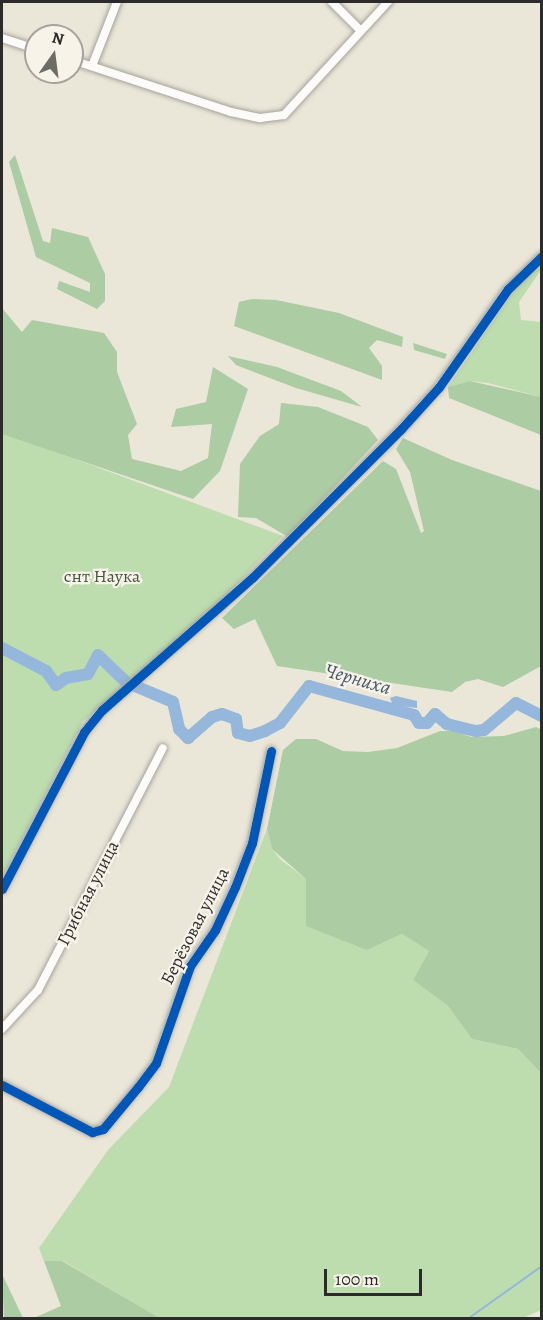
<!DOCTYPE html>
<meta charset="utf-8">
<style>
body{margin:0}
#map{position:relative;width:543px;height:1320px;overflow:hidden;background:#eae6d8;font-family:Alegreya,serif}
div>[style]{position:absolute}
.green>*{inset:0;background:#bdddae}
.forest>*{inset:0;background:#accca3}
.water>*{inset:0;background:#95b7db}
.stream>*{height:2px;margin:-1px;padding:0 1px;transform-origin:1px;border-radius:1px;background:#95b7db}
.river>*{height:12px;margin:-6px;padding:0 6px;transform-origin:6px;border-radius:6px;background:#95b7db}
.roads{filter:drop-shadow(0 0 2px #a5a39b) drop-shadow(0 0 2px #a5a39b)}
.minor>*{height:8px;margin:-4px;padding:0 4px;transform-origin:4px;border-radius:4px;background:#fcfbf9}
.cycleway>*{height:9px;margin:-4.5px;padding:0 4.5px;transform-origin:4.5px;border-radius:4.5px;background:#0057b8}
span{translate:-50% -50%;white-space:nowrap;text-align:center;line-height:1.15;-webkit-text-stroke:4.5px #f7f3e8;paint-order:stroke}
.park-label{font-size:18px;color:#465643}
.street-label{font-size:18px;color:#2b2b2b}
.water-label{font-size:20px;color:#435569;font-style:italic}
.frame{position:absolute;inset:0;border:3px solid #2b2b2b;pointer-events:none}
.north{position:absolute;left:24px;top:24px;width:60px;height:60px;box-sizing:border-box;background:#f7f3e8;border:2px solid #a5a39c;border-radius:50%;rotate:14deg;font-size:16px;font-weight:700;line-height:24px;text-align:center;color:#2b2b2b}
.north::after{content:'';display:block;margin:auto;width:21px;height:27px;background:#6e6c68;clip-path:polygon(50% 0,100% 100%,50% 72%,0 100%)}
.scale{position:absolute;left:324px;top:1269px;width:98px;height:27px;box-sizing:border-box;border:3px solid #2b2b2b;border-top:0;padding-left:8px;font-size:18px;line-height:21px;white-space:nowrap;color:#2b2b2b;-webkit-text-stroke:4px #f7f3e8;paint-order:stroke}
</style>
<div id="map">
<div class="green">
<div style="clip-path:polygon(540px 262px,541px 270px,519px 302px,521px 320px,541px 322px,541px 397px,488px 383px,470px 381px,448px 387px,527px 272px)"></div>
<div style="clip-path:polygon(2px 432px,283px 536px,194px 628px,83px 721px,2px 877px)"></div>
<div style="clip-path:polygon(267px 829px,272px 849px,280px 859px,306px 879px,367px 950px,402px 934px,429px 951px,413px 980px,448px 1006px,472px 1039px,518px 1049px,541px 1073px,541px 1310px,523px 1318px,160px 1318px,63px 1261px,44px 1261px,39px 1248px,108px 1150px,169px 1087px)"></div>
</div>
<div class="forest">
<div style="clip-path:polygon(15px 155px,43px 241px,50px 243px,52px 228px,88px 237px,105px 274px,105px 301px,97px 309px,57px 289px,59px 281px,90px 292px,90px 283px,36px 257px,9px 162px)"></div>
<div style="clip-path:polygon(252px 299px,276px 300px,339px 313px,403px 337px,402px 347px,377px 340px,369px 348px,382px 366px,382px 380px,234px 326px,239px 302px)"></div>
<div style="clip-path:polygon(2px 308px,22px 332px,32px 320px,104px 333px,117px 352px,117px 372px,137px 424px,128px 435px,132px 459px,181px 471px,208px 458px,212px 424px,171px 427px,176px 409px,206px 402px,213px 367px,248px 389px,220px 471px,193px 499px,2px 434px)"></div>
<div style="clip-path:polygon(413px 343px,447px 354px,445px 359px,414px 350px)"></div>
<div style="clip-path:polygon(228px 356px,277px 367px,341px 391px,362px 407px,296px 388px,236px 365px)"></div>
<div style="clip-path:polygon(470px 381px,541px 397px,541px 435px,449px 398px,448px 387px)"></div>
<div style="clip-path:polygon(281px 403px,318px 407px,368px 427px,378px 440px,288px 537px,256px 518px,238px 517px,240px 464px,260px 436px,279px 424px)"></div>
<div style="clip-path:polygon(403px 438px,452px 460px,541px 491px,541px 666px,503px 687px,478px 679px,465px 682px,452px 692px,277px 666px,255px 619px,234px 629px,222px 618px,383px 461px,396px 469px,421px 533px,424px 531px,410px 472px,396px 449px)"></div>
<div style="clip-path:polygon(536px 727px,542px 730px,541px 1073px,518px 1049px,472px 1039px,448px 1006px,413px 980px,429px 951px,402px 934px,367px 950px,306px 926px,306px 879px,272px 849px,267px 829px,283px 750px,296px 739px,316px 739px,343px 751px,368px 752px,397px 748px,440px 731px,454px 731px,471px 737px,504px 736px)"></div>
<div style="clip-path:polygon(44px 1261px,62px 1261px,160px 1318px,34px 1318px,61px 1306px)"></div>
<div style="clip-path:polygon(2px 1274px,23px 1318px,4px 1318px)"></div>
</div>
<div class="water">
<div style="clip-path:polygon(396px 696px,417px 701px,417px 708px,393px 705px,390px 698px)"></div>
</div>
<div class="stream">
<div style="left:469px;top:1318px;width:90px;rotate:-35.5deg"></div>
</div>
<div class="river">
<div style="left:2px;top:648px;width:50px;rotate:27.6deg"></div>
<div style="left:46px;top:671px;width:17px;rotate:54deg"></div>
<div style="left:56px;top:685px;width:12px;rotate:-35deg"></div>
<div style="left:66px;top:678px;width:22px;rotate:-10deg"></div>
<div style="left:88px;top:674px;width:21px;rotate:-62deg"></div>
<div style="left:98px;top:655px;width:39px;rotate:44deg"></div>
<div style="left:135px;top:686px;width:41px;rotate:22.8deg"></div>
<div style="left:173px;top:702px;width:28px;rotate:77deg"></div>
<div style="left:179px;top:729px;width:13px;rotate:45deg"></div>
<div style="left:188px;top:738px;width:32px;rotate:-41deg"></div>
<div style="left:212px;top:717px;width:10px;rotate:-17deg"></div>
<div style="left:222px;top:714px;width:15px;rotate:20deg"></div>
<div style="left:236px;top:719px;width:14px;rotate:82deg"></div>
<div style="left:238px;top:733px;width:12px;rotate:14deg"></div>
<div style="left:250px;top:736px;width:16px;rotate:-18deg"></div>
<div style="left:265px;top:731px;width:17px;rotate:-28deg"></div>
<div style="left:280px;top:723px;width:47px;rotate:-51.9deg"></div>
<div style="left:309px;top:686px;width:109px;rotate:15.4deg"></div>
<div style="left:414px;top:715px;width:9px;rotate:58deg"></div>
<div style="left:419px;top:723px;width:8px"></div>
<div style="left:427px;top:723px;width:12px;rotate:-48deg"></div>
<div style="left:435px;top:714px;width:16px;rotate:40deg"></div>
<div style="left:447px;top:724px;width:30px;rotate:14deg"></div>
<div style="left:476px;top:731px;width:8px;rotate:-7deg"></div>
<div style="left:484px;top:730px;width:42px;rotate:-40.2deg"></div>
<div style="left:516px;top:703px;width:29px;rotate:27deg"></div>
</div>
<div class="roads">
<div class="minor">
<div style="left:332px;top:2px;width:40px;rotate:45deg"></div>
<div style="left:2px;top:38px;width:36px;rotate:18deg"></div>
<div style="left:72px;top:60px;width:167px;rotate:18.1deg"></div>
<div style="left:231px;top:112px;width:30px;rotate:12deg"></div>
<div style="left:260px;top:118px;width:24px;rotate:-7deg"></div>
<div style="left:284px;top:115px;width:154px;rotate:-47.4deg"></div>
<div style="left:92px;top:66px;width:69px;rotate:-68.7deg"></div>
<div style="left:2px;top:889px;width:177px;rotate:-62.4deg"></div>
<div style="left:84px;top:732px;width:28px;rotate:-51deg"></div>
<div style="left:102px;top:710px;width:201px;rotate:-41.4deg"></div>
<div style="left:253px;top:577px;width:209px;rotate:-45deg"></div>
<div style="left:401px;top:429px;width:57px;rotate:-47.9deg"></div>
<div style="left:439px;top:387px;width:120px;rotate:-54.9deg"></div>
<div style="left:508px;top:289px;width:47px;rotate:-44.1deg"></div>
<div style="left:2px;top:1029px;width:53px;rotate:-47.3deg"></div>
<div style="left:38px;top:990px;width:272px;rotate:-62.7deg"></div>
<div style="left:2px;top:1085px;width:102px;rotate:27.6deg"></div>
<div style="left:92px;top:1132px;width:11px;rotate:-15deg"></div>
<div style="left:103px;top:1129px;width:55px;rotate:-50.2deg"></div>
<div style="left:138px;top:1087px;width:30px;rotate:-53deg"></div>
<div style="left:156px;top:1063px;width:103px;rotate:-70.7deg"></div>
<div style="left:190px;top:966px;width:44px;rotate:-55.2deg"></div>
<div style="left:215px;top:930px;width:47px;rotate:-65.1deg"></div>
<div style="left:235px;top:887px;width:47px;rotate:-68.9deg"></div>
<div style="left:252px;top:843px;width:94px;rotate:-78.3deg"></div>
</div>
</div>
<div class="cycleway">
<div style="left:2px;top:889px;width:177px;rotate:-62.4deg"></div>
<div style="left:84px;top:732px;width:28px;rotate:-51deg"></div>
<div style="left:102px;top:710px;width:201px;rotate:-41.4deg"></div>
<div style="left:253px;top:577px;width:209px;rotate:-45deg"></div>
<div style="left:401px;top:429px;width:57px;rotate:-47.9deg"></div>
<div style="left:439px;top:387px;width:120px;rotate:-54.9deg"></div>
<div style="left:508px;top:289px;width:47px;rotate:-44.1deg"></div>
<div style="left:2px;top:1085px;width:102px;rotate:27.6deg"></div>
<div style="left:92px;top:1132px;width:11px;rotate:-15deg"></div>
<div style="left:103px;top:1129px;width:55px;rotate:-50.2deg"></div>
<div style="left:138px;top:1087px;width:30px;rotate:-53deg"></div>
<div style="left:156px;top:1063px;width:103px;rotate:-70.7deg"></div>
<div style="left:190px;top:966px;width:44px;rotate:-55.2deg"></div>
<div style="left:215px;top:930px;width:47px;rotate:-65.1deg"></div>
<div style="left:235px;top:887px;width:47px;rotate:-68.9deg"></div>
<div style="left:252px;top:843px;width:94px;rotate:-78.3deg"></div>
</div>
<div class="park-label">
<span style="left:102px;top:576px">снт Наука</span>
</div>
<div class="street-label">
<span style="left:88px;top:893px;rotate:-63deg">Грибная улица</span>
<span style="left:195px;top:926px;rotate:-63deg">Берёзовая улица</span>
</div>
<div class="water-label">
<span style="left:358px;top:679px;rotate:16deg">Черниха</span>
</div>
<div class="frame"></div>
<div class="north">N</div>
<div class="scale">100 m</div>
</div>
